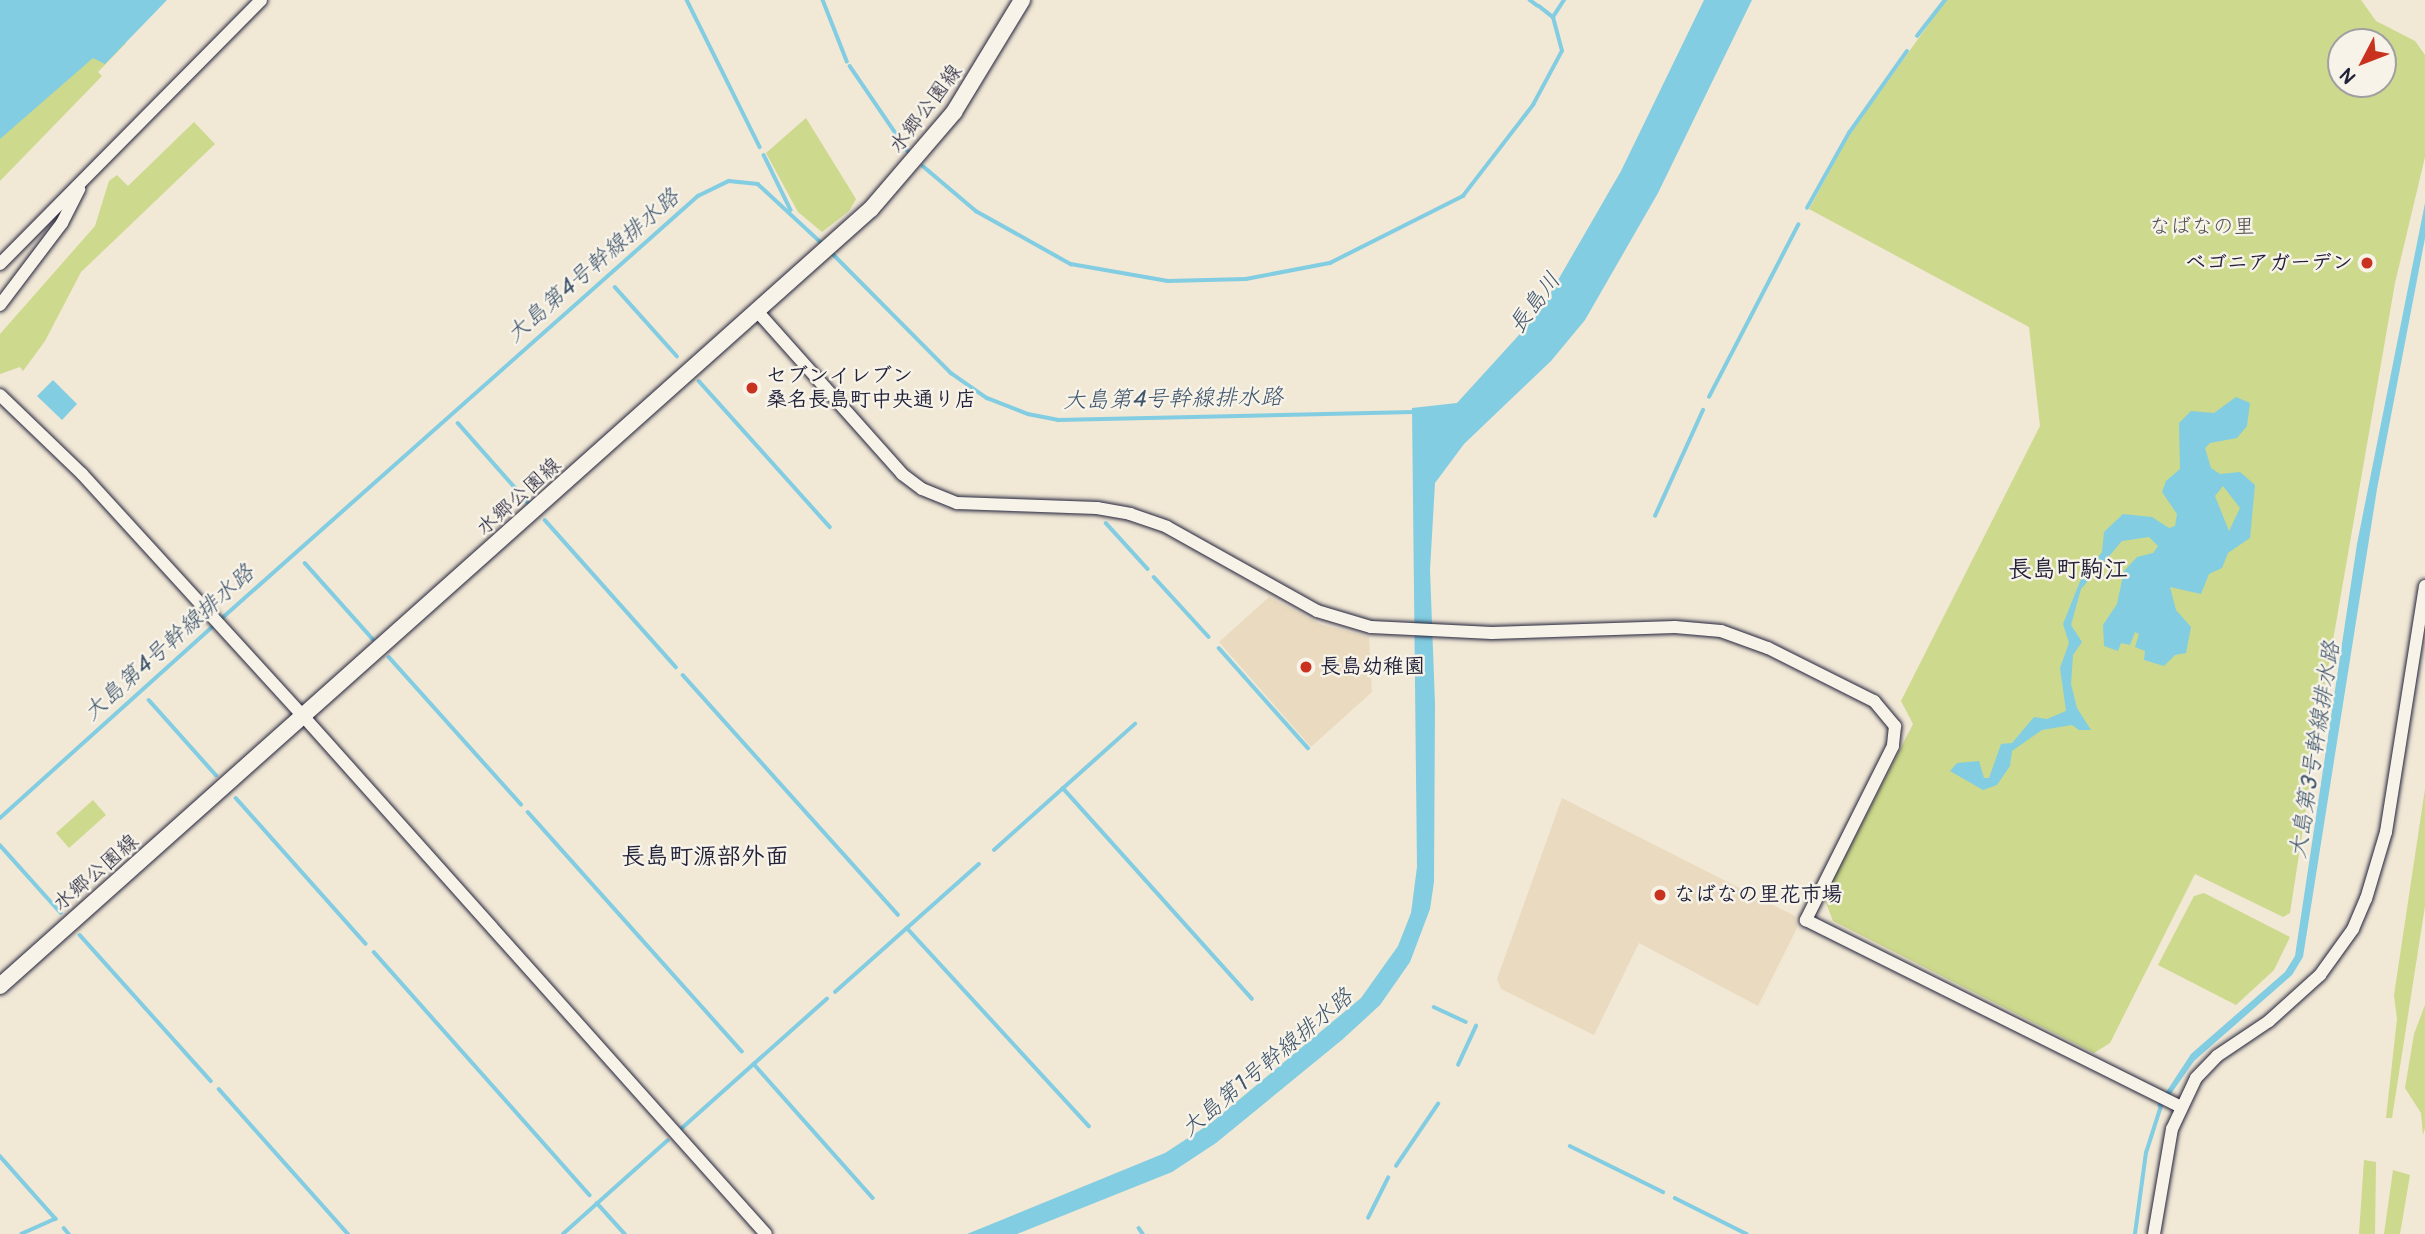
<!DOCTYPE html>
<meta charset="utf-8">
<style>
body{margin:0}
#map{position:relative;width:2425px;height:1234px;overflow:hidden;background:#f1e8d6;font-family:Pangolin,"Klee One",sans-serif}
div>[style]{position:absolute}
.built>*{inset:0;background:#eadbc0}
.green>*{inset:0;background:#cdd98c}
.water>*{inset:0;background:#82cde2}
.stream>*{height:3.5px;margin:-1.75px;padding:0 1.75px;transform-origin:1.75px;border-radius:1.75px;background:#82cde2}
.roads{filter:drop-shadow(0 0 2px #22223b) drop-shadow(0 0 2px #22223b)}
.tertiary>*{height:12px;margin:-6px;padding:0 6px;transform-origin:6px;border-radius:6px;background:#f7f3e8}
.primary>*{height:16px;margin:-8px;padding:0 8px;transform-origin:8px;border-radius:8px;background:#f7f3e8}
.dots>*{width:19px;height:19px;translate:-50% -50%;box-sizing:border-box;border:4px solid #f7f3e8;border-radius:50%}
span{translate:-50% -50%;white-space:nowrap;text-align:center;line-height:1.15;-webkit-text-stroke:5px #f7f3e8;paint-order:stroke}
.street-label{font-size:21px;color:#22223b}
.park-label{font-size:21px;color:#4d504f}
.poi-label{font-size:21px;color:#22223b;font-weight:700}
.right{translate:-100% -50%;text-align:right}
.left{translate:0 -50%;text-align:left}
.water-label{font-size:23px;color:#3f556d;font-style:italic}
.quarter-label{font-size:24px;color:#22223b;font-weight:700}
.north{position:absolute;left:2327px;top:28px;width:70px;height:70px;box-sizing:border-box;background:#f7f3e8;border:2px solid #a29fa3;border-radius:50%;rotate:228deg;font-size:19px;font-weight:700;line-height:28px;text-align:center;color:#22223b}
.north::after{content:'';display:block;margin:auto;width:24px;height:32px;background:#c8321e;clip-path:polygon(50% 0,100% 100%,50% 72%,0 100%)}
</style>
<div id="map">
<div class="built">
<div style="clip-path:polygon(1269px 597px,1320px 624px,1369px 637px,1372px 692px,1311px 747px,1219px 642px)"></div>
<div style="clip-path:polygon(1562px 798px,1795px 916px,1797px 928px,1758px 1006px,1639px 943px,1594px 1035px,1501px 989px,1497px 979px)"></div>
</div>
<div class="green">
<div style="clip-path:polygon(evenodd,1946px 0,2361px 0,2376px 21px,2415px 41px,2425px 55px,2425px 157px,2395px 283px,2323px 698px,2314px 702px,2318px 731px,2290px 913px,2283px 917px,2195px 874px,2110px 1043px,2094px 1053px,1833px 921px,1824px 898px,1913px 724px,1901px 701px,2040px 426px,2029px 327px,1809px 209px,1850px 134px,1946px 0,2341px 42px,2383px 42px,2383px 84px,2341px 84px,2341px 42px)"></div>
<div style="clip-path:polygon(76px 40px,126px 43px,98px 72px,102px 76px,0 181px,0 127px)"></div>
<div style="clip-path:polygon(806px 118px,856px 199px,849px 211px,822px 232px,798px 212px,766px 153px)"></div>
<div style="clip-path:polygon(194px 122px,215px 144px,81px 272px,45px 341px,23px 371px,20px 367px,0 374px,0 334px,95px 226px,109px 181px,117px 175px,128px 186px)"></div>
<div style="clip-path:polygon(2425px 789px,2425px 906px,2392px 1118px,2386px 1118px,2397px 1019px,2394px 995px)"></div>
<div style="clip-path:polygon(93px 800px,106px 815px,69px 848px,56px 833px)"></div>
<div style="clip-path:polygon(2204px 893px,2290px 937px,2274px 970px,2236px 1005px,2158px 965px,2194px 896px)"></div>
<div style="clip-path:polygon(2425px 1005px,2425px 1128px,2423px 1135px,2421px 1113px,2405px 1088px,2414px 1034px)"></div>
<div style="clip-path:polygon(2364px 1160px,2376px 1162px,2375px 1234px,2359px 1234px)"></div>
<div style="clip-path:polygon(2393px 1170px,2410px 1175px,2400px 1234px,2384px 1234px)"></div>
</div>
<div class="water">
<div style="clip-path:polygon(0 0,167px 0,105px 64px,93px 58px,0 139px)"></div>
<div style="clip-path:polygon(1704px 0,1752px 0,1658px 193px,1585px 320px,1551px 361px,1464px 444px,1435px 483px,1430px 570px,1435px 704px,1434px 882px,1430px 909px,1410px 962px,1380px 1005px,1343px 1039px,1216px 1143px,1172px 1172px,1017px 1234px,967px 1234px,1165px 1153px,1211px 1123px,1361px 998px,1398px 946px,1411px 913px,1417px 867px,1412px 408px,1457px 403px,1539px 313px,1621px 171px)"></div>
<div style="clip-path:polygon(2425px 203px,2425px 238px,2377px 489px,2303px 957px,2292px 975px,2194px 1061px,2161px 1108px,2157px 1106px,2191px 1054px,2285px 972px,2295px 956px,2357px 544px)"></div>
<div style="clip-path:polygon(53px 380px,77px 404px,62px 420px,37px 396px)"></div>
<div style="clip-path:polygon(evenodd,2236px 397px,2250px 403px,2247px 426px,2237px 438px,2210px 443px,2205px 448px,2211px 468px,2220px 474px,2240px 472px,2255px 485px,2250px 538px,2228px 553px,2222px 568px,2209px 574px,2201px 594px,2170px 587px,2176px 610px,2191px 627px,2186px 653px,2175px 655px,2164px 666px,2144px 660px,2145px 651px,2135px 647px,2139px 634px,2135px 632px,2130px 645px,2121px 643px,2118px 651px,2104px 646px,2103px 625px,2117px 604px,2124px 571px,2137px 557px,2153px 553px,2158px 546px,2149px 537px,2122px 541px,2081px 589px,2071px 625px,2082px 642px,2073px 655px,2071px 684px,2077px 708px,2091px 730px,2079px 730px,2072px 725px,2042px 730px,2012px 751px,2010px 766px,1997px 785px,1983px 790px,1950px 771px,1957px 763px,1979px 761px,1984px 778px,1989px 778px,2001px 744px,2012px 743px,2034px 717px,2047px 719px,2066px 711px,2060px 668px,2069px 643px,2063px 624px,2081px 579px,2102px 552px,2104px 532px,2123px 514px,2152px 517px,2169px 528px,2175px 526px,2177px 514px,2162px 492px,2166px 481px,2180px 469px,2179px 423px,2191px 411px,2214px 413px,2236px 397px,2223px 486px,2240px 508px,2229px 531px,2215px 496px,2223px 486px)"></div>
</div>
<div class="stream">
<div style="left:687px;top:0;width:164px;rotate:63.6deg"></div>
<div style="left:823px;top:0;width:66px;rotate:68.5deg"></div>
<div style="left:1530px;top:0;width:9px;rotate:36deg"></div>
<div style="left:1539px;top:6px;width:18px;rotate:38deg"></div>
<div style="left:1917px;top:36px;width:46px;rotate:-52.1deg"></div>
<div style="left:850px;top:66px;width:103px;rotate:55.7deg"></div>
<div style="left:764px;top:155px;width:61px;rotate:63.9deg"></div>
<div style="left:923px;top:166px;width:70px;rotate:40.3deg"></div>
<div style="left:976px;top:211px;width:109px;rotate:29.2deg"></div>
<div style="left:1071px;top:264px;width:98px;rotate:9.9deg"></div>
<div style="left:1168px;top:281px;width:78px;rotate:-1.5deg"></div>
<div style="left:1246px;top:279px;width:86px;rotate:-10.8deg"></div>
<div style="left:1330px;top:263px;width:149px;rotate:-26.7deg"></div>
<div style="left:1463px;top:196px;width:115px;rotate:-52.4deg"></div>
<div style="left:1533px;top:105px;width:61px;rotate:-61.8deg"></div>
<div style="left:1562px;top:51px;width:35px;rotate:-105deg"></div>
<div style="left:1553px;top:17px;width:20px;rotate:-57deg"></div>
<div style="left:1807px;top:208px;width:86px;rotate:-60.8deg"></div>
<div style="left:1849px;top:133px;width:100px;rotate:-54.7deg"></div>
<div style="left:830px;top:251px;width:172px;rotate:45.2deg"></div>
<div style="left:951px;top:373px;width:44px;rotate:34.8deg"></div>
<div style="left:987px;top:398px;width:44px;rotate:21.3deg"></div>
<div style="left:1028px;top:414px;width:31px;rotate:11deg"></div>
<div style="left:1058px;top:420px;width:356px;rotate:-1.3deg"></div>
<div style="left:615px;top:287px;width:93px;rotate:48.1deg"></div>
<div style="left:699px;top:381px;width:196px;rotate:48.1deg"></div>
<div style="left:1709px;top:397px;width:194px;rotate:-62.6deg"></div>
<div style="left:458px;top:423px;width:106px;rotate:48.5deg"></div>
<div style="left:1655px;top:516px;width:116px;rotate:-65.6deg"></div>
<div style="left:545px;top:520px;width:197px;rotate:48.3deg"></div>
<div style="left:1106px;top:523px;width:62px;rotate:47.6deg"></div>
<div style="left:305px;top:563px;width:102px;rotate:48.2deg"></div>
<div style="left:1154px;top:577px;width:81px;rotate:47.5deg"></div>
<div style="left:220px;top:620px;width:639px;rotate:-41.57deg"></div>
<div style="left:698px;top:196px;width:34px;rotate:-26deg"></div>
<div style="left:729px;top:181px;width:29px;rotate:6deg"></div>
<div style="left:758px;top:184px;width:91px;rotate:42.8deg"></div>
<div style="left:1219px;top:648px;width:134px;rotate:48.3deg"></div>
<div style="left:389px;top:657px;width:198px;rotate:48.1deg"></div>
<div style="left:683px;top:675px;width:322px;rotate:48.1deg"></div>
<div style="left:149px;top:700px;width:101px;rotate:48.2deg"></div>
<div style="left:1063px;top:788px;width:283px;rotate:48.1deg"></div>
<div style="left:236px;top:798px;width:195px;rotate:48.3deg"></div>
<div style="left:528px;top:812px;width:321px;rotate:48.2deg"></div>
<div style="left:0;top:818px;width:288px;rotate:-42deg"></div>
<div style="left:0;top:845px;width:91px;rotate:48.1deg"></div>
<div style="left:994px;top:850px;width:189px;rotate:-41.8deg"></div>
<div style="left:907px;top:928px;width:96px;rotate:-41.6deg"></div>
<div style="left:80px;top:935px;width:196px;rotate:48.1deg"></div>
<div style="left:374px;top:952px;width:325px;rotate:48.4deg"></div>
<div style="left:835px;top:992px;width:96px;rotate:-41.6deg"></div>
<div style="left:907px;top:928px;width:269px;rotate:47.4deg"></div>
<div style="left:1434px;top:1007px;width:35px;rotate:25deg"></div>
<div style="left:754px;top:1064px;width:179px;rotate:48.4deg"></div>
<div style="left:1458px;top:1065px;width:43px;rotate:-65.2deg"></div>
<div style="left:219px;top:1089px;width:194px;rotate:48.3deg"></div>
<div style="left:682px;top:1128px;width:194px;rotate:-41.7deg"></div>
<div style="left:1570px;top:1146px;width:104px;rotate:26.3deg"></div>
<div style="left:0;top:1156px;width:84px;rotate:48.4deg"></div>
<div style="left:56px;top:1219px;width:37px;rotate:156deg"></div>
<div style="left:1396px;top:1166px;width:75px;rotate:-55.9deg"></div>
<div style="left:1675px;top:1198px;width:80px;rotate:26.6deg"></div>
<div style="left:597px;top:1203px;width:42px;rotate:47.9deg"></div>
<div style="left:1368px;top:1218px;width:45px;rotate:-63.4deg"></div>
<div style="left:64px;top:1228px;width:8px;rotate:50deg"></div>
<div style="left:1139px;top:1228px;width:7px;rotate:56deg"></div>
<div style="left:563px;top:1234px;width:140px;rotate:-41.8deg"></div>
<div style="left:2135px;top:1234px;width:82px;rotate:-82.3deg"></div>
<div style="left:2146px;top:1153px;width:49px;rotate:-72.3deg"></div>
</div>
<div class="roads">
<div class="tertiary">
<div style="left:0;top:264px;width:371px;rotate:-45.3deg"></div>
<div style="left:0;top:305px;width:103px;rotate:-52.9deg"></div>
<div style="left:62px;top:223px;width:38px;rotate:-63deg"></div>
<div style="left:757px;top:311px;width:218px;rotate:48.3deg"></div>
<div style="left:902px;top:474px;width:25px;rotate:37deg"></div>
<div style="left:922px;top:489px;width:38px;rotate:22deg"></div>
<div style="left:957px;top:503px;width:140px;rotate:2deg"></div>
<div style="left:1097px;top:508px;width:34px;rotate:10deg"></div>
<div style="left:1130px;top:514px;width:39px;rotate:19deg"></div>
<div style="left:1167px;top:527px;width:172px;rotate:29.2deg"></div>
<div style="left:1317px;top:611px;width:56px;rotate:16.5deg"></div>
<div style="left:1371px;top:627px;width:121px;rotate:2.8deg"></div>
<div style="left:1492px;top:633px;width:183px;rotate:-1.9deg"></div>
<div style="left:1675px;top:627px;width:46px;rotate:5deg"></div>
<div style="left:1721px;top:631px;width:50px;rotate:19.9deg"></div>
<div style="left:1768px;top:648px;width:119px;rotate:26.6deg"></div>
<div style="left:1874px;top:701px;width:33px;rotate:50deg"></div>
<div style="left:1895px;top:726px;width:20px;rotate:96deg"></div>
<div style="left:1893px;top:746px;width:195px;rotate:116.6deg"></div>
<div style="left:1806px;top:920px;width:419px;rotate:26.5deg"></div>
<div style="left:0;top:395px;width:114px;rotate:43.9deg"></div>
<div style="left:82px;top:474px;width:329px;rotate:47.6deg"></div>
<div style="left:304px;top:717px;width:693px;rotate:48.22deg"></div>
<div style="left:2154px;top:1234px;width:107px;rotate:-80.3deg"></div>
<div style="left:2172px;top:1129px;width:56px;rotate:-64.8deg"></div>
<div style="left:2196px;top:1078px;width:30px;rotate:-46deg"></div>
<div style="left:2217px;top:1056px;width:63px;rotate:-33.9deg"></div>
<div style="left:2269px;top:1021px;width:69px;rotate:-42deg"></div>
<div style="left:2320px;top:975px;width:57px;rotate:-54.3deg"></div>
<div style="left:2353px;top:929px;width:33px;rotate:-67deg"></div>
<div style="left:2366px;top:899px;width:70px;rotate:-73.4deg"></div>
<div style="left:2386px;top:832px;width:249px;rotate:-81deg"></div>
</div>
<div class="primary">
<div style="left:0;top:986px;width:1167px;rotate:-41.74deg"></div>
<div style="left:871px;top:209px;width:128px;rotate:-49.4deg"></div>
<div style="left:954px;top:112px;width:131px;rotate:-58.7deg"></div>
</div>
</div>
<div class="dots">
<div style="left:2367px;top:263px;background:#c8321e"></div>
<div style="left:752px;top:388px;background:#c8321e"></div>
<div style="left:1306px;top:667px;background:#c8321e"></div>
<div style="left:1660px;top:895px;background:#c8321e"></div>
</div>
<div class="street-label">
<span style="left:926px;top:109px;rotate:-53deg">水郷公園線</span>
<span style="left:519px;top:497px;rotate:-42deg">水郷公園線</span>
<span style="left:96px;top:873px;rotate:-41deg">水郷公園線</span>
</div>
<div class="park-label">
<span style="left:2202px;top:227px">なばなの里</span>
</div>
<div class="poi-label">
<span class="right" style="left:2353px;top:263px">ベゴニアガーデン</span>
<span class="left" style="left:766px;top:388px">セブンイレブン<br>桑名長島町中央通り店</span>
<span class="left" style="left:1320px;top:667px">長島幼稚園</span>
<span class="left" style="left:1674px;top:895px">なばなの里花市場</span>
</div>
<div class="water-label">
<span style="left:593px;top:266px;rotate:-41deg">大島第4号幹線排水路</span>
<span style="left:1535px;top:303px;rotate:-53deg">長島川</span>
<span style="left:1173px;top:399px;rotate:-1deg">大島第4号幹線排水路</span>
<span style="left:169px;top:643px;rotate:-42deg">大島第4号幹線排水路</span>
<span style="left:2315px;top:750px;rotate:-81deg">大島第3号幹線排水路</span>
<span style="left:1267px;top:1063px;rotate:-40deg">大島第1号幹線排水路</span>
</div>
<div class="quarter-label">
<span style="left:2068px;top:570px">長島町駒江</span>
<span style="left:705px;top:857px">長島町源部外面</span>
</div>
<div class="north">N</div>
</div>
